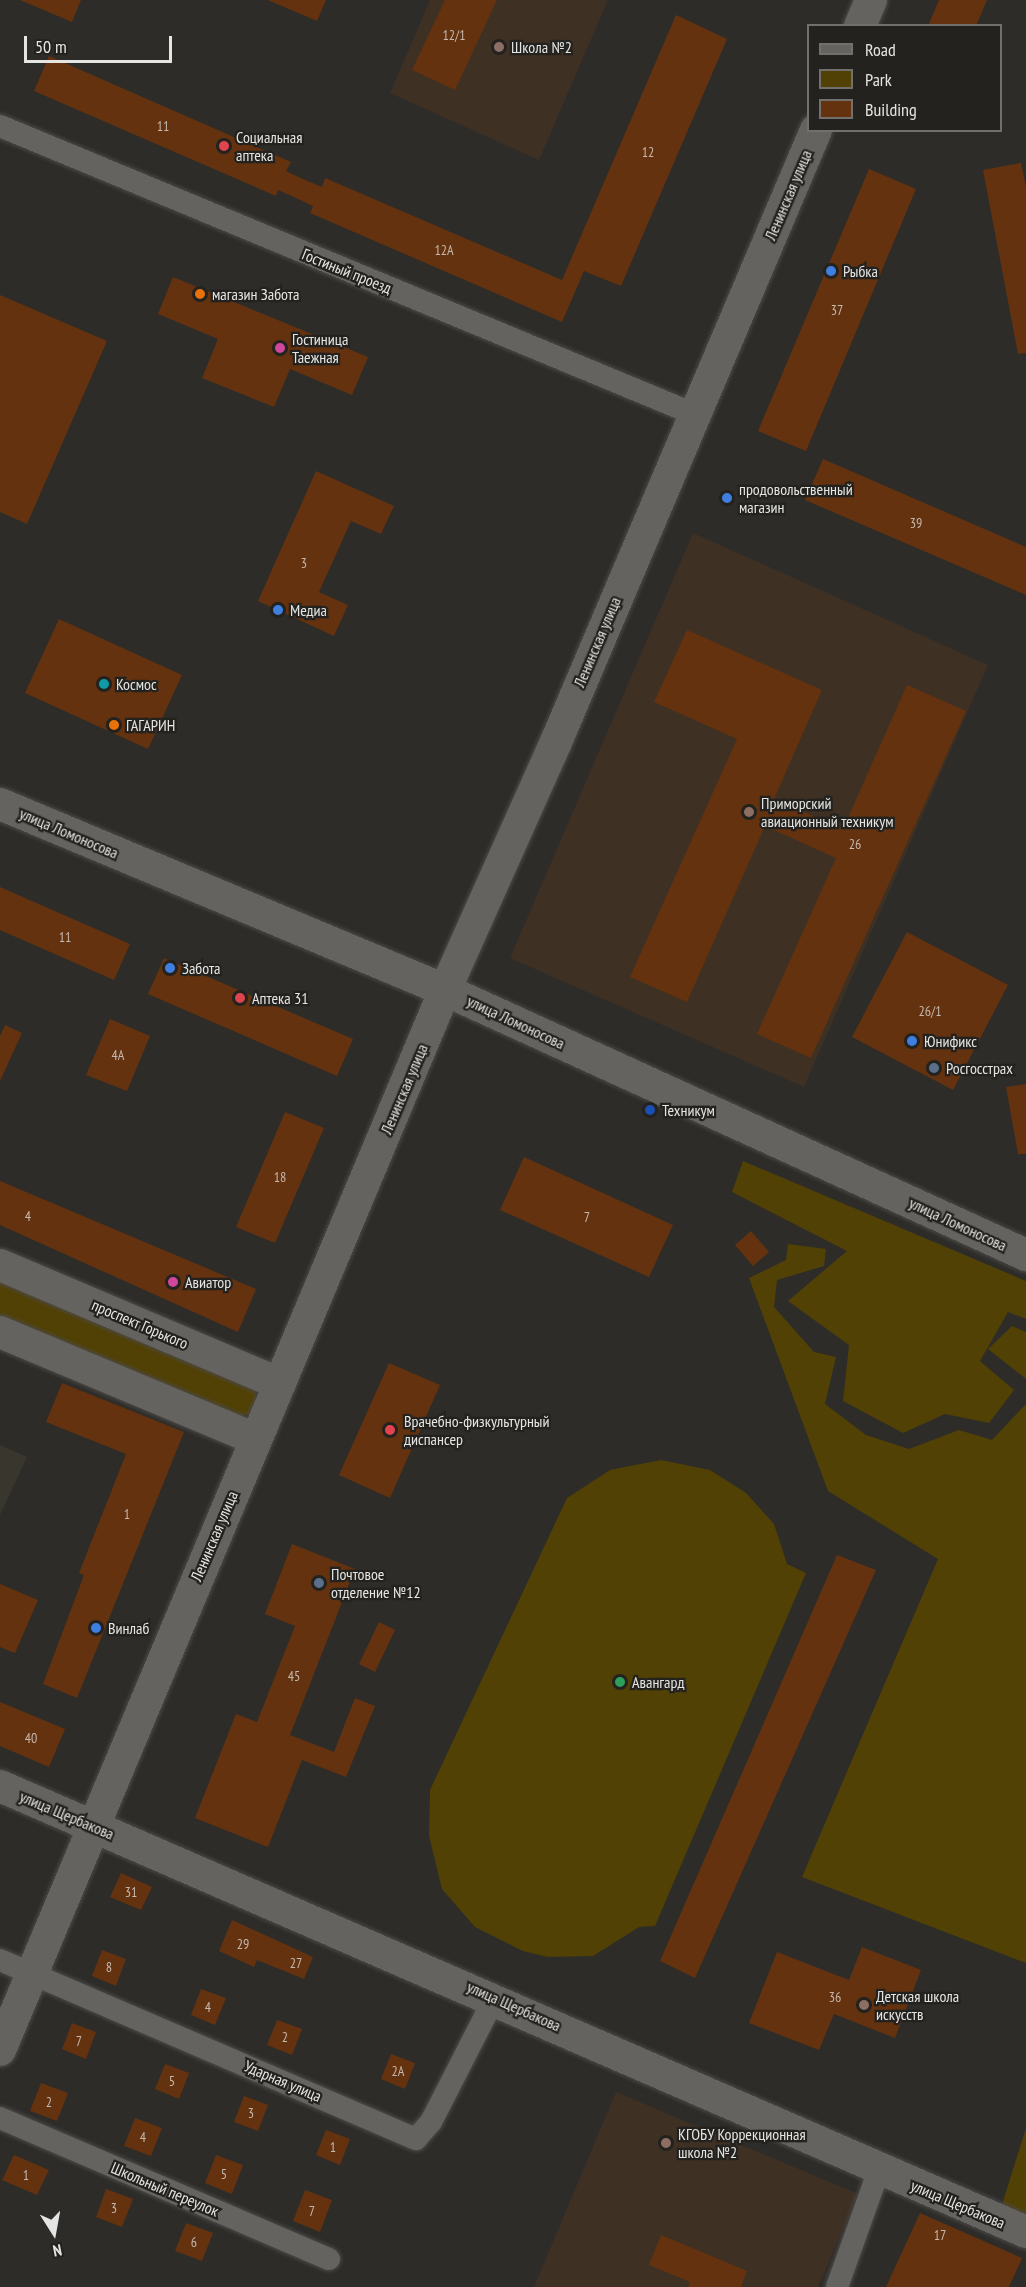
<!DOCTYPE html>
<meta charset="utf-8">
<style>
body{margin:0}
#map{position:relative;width:1026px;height:2287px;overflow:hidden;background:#2d2c29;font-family:"PT Sans Narrow",sans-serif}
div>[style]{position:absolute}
.built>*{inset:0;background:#39362d}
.education>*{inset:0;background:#3f3024}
.green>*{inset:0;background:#524104}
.building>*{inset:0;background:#64320f}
.roads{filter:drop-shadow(0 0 2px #4b4a48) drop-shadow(0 0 2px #4b4a48)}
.street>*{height:22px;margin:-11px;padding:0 11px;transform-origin:11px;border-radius:11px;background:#646360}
.secondary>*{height:32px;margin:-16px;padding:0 16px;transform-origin:16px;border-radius:16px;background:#646360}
.dots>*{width:16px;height:16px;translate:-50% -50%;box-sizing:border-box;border:3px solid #23221f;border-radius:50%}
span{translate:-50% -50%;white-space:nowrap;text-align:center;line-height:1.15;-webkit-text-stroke:4.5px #23221f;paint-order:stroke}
.number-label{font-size:14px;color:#c5b8ae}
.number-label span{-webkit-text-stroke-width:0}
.poi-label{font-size:16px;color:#e5e5e3}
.left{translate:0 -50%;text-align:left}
.street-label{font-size:16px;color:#e5e5e3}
.legend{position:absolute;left:807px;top:24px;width:195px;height:108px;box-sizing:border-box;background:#23221f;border:2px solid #71706d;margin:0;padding:8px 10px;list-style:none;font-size:18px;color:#e5e5e3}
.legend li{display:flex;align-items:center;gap:12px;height:30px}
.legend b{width:30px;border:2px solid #71706d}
.north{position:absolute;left:24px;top:2203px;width:60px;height:60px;-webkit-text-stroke:4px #23221f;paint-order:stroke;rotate:169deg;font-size:16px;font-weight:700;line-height:24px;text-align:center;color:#e5e5e3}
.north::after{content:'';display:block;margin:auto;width:21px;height:27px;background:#e5e5e3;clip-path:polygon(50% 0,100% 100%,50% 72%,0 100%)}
.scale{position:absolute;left:24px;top:36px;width:148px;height:27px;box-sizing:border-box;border:3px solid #e5e5e3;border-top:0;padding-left:8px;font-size:18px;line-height:21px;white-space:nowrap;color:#e5e5e3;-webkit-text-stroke:4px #23221f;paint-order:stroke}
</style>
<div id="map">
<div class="built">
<div style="clip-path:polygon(0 1445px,27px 1457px,0 1515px)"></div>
</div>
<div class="education">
<div style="clip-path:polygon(430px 0,608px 0,539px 160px,390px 93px)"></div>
<div style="clip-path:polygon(693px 533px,988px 665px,804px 1087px,510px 958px)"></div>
<div style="clip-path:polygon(616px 2092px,858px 2194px,818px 2287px,534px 2287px)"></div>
</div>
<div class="green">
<div style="clip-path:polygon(743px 1161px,1026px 1281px,1026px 1319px,1008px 1312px,980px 1361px,1014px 1390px,989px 1423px,945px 1414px,903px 1433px,843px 1401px,849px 1345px,788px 1301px,847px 1251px,732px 1192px)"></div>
<div style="clip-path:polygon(788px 1244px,826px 1249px,824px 1266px,777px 1280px,774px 1307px,814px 1352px,836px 1357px,825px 1404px,866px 1435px,909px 1449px,959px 1430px,992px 1440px,1026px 1404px,1026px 1963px,802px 1877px,938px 1559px,828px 1491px,749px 1278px,786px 1260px)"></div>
<div style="clip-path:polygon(0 1277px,253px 1385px,258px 1401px,254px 1412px,239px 1417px,0 1317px)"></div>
<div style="clip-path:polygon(1012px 1326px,1026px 1332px,1026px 1379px,988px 1349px)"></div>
<div style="clip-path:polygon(661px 1460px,710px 1470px,746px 1493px,774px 1524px,787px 1564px,806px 1573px,655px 1926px,639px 1927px,593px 1956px,548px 1957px,523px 1951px,475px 1927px,442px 1889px,429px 1836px,430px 1790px,567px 1498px,610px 1470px)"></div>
<div style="clip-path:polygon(1026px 2128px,1026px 2222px,1000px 2211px)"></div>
</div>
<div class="building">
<div style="clip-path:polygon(20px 0,81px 0,72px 22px)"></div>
<div style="clip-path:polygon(268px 0,326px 0,317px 21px)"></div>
<div style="clip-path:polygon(445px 0,497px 0,455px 90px,412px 70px)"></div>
<div style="clip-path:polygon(939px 0,987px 0,976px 26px,928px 26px)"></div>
<div style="clip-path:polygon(676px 15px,727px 39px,621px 286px,584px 271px,562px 322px,310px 213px,313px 206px,296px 198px,278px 190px,276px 196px,34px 91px,49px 56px,291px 162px,286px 171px,303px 179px,322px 187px,325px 178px,562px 280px)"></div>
<div style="clip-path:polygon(1021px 163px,1026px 187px,1026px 353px,1018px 354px,983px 170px)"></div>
<div style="clip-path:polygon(869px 169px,916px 189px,806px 451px,758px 431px)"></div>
<div style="clip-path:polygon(173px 277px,368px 357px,352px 395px,290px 369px,274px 407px,202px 378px,218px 339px,158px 314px)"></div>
<div style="clip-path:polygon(0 295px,107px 341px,27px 524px,0 512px)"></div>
<div style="clip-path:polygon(823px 459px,1026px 547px,1026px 595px,805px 500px)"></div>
<div style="clip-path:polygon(316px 471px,394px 506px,381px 534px,351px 521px,319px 592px,348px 605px,334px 636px,258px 601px)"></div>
<div style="clip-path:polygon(59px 619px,182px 675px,148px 749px,25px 693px)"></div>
<div style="clip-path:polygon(687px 630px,822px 690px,774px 799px,843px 829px,907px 685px,966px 711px,811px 1058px,757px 1034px,836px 858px,765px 826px,687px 1002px,630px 977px,737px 739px,654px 702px)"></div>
<div style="clip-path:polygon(0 887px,130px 944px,114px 980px,0 930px)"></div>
<div style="clip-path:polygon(907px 932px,1008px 985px,953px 1090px,852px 1037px)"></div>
<div style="clip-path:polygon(164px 958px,353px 1039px,337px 1076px,148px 994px)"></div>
<div style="clip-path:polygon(110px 1019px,150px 1036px,127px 1091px,86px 1075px)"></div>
<div style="clip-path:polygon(5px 1025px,22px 1033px,0 1081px,0 1036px)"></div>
<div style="clip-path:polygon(1026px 1084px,1026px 1154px,1018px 1154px,1006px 1087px)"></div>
<div style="clip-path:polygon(285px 1112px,324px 1128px,275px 1243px,236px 1227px)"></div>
<div style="clip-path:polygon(524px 1157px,673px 1225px,649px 1277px,500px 1210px)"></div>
<div style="clip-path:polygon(0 1181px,256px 1289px,238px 1332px,0 1225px)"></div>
<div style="clip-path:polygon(751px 1231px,769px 1252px,753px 1266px,735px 1245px)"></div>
<div style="clip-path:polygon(389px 1363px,440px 1385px,390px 1498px,339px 1475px)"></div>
<div style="clip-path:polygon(62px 1383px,184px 1432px,77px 1698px,43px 1684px,84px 1575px,79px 1573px,126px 1454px,46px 1422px)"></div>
<div style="clip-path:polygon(292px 1544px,355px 1569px,290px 1735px,334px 1752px,355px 1698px,375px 1706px,346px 1777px,302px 1760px,268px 1847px,195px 1818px,236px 1714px,257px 1722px,295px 1626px,265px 1614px)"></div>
<div style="clip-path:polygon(837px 1555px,876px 1570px,695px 1978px,660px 1961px)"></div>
<div style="clip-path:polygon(0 1584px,38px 1600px,15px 1653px,0 1647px)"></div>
<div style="clip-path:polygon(379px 1622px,395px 1630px,375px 1672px,359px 1664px)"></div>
<div style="clip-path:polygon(0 1702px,65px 1729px,49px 1767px,0 1746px)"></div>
<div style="clip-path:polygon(121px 1873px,152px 1887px,141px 1910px,110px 1897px)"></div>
<div style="clip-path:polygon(232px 1920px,313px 1957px,304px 1979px,257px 1960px,254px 1967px,219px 1951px)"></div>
<div style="clip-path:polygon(862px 1947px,921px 1970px,895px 2038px,834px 2014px,819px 2050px,749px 2023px,777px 1952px,849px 1980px)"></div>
<div style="clip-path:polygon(102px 1950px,126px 1959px,116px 1986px,92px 1976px)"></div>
<div style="clip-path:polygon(201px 1989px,226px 1998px,215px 2025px,191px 2015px)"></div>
<div style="clip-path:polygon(277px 2020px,302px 2029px,292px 2055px,267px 2045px)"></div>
<div style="clip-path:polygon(72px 2023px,96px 2032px,86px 2059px,62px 2049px)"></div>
<div style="clip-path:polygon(391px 2054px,415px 2063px,405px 2089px,381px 2079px)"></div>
<div style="clip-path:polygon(165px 2064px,189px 2073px,179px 2099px,155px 2089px)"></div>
<div style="clip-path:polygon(41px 2083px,68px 2093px,57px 2121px,30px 2111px)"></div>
<div style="clip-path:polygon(244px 2096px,268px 2105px,258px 2131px,234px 2122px)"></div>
<div style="clip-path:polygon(135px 2118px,162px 2128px,151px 2156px,124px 2146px)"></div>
<div style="clip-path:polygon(326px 2130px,350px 2139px,340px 2165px,316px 2155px)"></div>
<div style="clip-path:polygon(14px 2155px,49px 2170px,37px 2195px,2px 2180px)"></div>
<div style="clip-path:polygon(216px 2155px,243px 2165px,232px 2194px,205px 2183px)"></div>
<div style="clip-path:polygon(106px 2189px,133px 2199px,122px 2227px,96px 2217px)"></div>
<div style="clip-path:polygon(305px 2190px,332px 2200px,320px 2232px,293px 2221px)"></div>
<div style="clip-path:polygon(920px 2213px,1022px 2258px,1009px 2287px,886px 2287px)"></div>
<div style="clip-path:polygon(186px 2223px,213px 2233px,202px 2261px,175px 2251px)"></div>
<div style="clip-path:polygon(661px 2235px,747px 2271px,741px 2287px,688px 2287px,690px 2282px,649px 2265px)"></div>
</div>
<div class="roads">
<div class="street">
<div style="left:0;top:126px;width:751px;rotate:22.54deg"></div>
<div style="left:0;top:1960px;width:453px;rotate:23.3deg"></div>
<div style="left:416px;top:2139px;width:23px;rotate:-49deg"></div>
<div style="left:431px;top:2122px;width:140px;rotate:-62.9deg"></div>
<div style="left:0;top:2118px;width:358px;rotate:23.2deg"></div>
<div style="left:837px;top:2287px;width:124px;rotate:-70.3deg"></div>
</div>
<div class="secondary">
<div style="left:860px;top:26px;width:28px;rotate:-67deg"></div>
<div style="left:0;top:804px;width:482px;rotate:22.7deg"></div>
<div style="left:445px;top:990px;width:639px;rotate:24.52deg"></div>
<div style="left:0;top:1265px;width:304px;rotate:23deg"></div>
<div style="left:0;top:1332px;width:277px;rotate:22.7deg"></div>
<div style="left:0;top:1786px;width:1119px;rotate:23.49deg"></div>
<div style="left:0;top:2050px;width:1150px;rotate:-67.23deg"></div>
<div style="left:445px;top:990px;width:272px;rotate:-65.9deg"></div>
<div style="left:556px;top:742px;width:665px;rotate:-66.98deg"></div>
</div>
</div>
<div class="dots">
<div style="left:499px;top:47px;background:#8d6e63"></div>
<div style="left:224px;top:146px;background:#e0444e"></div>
<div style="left:831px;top:271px;background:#3f7fe0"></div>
<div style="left:200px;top:294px;background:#e8710a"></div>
<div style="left:280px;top:348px;background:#d1479c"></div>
<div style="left:727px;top:498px;background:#3f7fe0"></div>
<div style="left:278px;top:610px;background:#3f7fe0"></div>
<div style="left:104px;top:684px;background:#0f9aa8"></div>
<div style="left:114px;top:725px;background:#e8710a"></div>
<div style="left:749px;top:812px;background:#8d6e63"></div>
<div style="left:170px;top:968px;background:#3f7fe0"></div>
<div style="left:240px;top:998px;background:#e0444e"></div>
<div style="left:912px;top:1041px;background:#3f7fe0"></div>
<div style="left:934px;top:1068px;background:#5c6f8a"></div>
<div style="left:650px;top:1110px;background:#1a4fb4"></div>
<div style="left:173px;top:1282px;background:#d1479c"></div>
<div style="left:390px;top:1430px;background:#e0444e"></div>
<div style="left:319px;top:1583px;background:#5c6f8a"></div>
<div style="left:96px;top:1628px;background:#3f7fe0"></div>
<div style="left:620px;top:1682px;background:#2e9e5b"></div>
<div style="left:864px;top:2005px;background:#8d6e63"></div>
<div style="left:666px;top:2143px;background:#8d6e63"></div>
</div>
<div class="number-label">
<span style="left:454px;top:35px">12/1</span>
<span style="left:163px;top:126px">11</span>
<span style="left:648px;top:152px">12</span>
<span style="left:444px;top:250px">12А</span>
<span style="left:837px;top:310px">37</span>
<span style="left:916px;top:523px">39</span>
<span style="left:304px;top:563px">3</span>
<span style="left:855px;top:844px">26</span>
<span style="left:65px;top:937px">11</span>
<span style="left:930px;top:1011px">26/1</span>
<span style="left:118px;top:1055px">4А</span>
<span style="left:280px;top:1177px">18</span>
<span style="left:28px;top:1216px">4</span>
<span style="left:587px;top:1217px">7</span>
<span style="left:127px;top:1514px">1</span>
<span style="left:294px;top:1676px">45</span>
<span style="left:31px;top:1738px">40</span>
<span style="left:131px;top:1892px">31</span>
<span style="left:243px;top:1944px">29</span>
<span style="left:296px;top:1963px">27</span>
<span style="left:109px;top:1967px">8</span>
<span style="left:835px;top:1997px">36</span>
<span style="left:208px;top:2007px">4</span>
<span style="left:285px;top:2037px">2</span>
<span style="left:79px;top:2041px">7</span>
<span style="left:398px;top:2071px">2А</span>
<span style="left:172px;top:2081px">5</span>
<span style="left:49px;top:2102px">2</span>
<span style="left:251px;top:2113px">3</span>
<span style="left:143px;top:2137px">4</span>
<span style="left:333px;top:2147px">1</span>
<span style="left:224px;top:2174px">5</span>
<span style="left:26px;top:2175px">1</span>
<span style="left:114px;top:2208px">3</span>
<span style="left:312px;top:2211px">7</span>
<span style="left:940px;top:2235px">17</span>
<span style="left:194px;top:2242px">6</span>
</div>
<div class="poi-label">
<span class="left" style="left:511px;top:47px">Школа №2</span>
<span class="left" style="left:236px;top:146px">Социальная<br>аптека</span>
<span class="left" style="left:843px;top:271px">Рыбка</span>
<span class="left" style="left:212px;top:294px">магазин Забота</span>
<span class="left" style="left:292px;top:348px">Гостиница<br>Таежная</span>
<span class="left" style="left:739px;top:498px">продовольственный<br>магазин</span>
<span class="left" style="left:290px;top:610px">Медиа</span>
<span class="left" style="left:116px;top:684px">Космос</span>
<span class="left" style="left:126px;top:725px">ГАГАРИН</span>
<span class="left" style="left:761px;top:812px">Приморский<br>авиационный техникум</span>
<span class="left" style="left:182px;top:968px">Забота</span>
<span class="left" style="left:252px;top:998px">Аптека 31</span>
<span class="left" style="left:924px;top:1041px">Юнификс</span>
<span class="left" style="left:946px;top:1068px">Росгосстрах</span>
<span class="left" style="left:662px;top:1110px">Техникум</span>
<span class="left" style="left:185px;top:1282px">Авиатор</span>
<span class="left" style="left:404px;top:1430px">Врачебно-физкультурный<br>диспансер</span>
<span class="left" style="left:331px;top:1583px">Почтовое<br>отделение №12</span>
<span class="left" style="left:108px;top:1628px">Винлаб</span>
<span class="left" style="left:632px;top:1682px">Авангард</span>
<span class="left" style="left:876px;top:2005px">Детская школа<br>искусств</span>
<span class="left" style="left:678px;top:2143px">КГОБУ Коррекционная<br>школа №2</span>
</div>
<div class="street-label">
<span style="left:788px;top:195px;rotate:-67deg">Ленинская улица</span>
<span style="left:347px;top:271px;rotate:22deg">Гостиный проезд</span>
<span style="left:597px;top:642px;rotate:-67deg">Ленинская улица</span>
<span style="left:69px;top:833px;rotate:23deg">улица Ломоносова</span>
<span style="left:516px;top:1022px;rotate:25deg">улица Ломоносова</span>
<span style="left:404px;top:1089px;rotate:-67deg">Ленинская улица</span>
<span style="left:958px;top:1224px;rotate:25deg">улица Ломоносова</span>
<span style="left:140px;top:1324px;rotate:23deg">проспект Горького</span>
<span style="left:214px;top:1536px;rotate:-67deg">Ленинская улица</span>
<span style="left:67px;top:1815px;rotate:23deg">улица Щербакова</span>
<span style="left:514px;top:2006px;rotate:24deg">улица Щербакова</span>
<span style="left:283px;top:2081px;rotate:23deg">Ударная улица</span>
<span style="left:165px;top:2189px;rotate:23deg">Школьный переулок</span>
<span style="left:958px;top:2204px;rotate:23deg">улица Щербакова</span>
</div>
<ul class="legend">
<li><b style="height:8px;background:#646360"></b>Road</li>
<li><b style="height:16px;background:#524104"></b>Park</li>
<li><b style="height:16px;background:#64320f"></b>Building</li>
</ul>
<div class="north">N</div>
<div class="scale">50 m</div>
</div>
